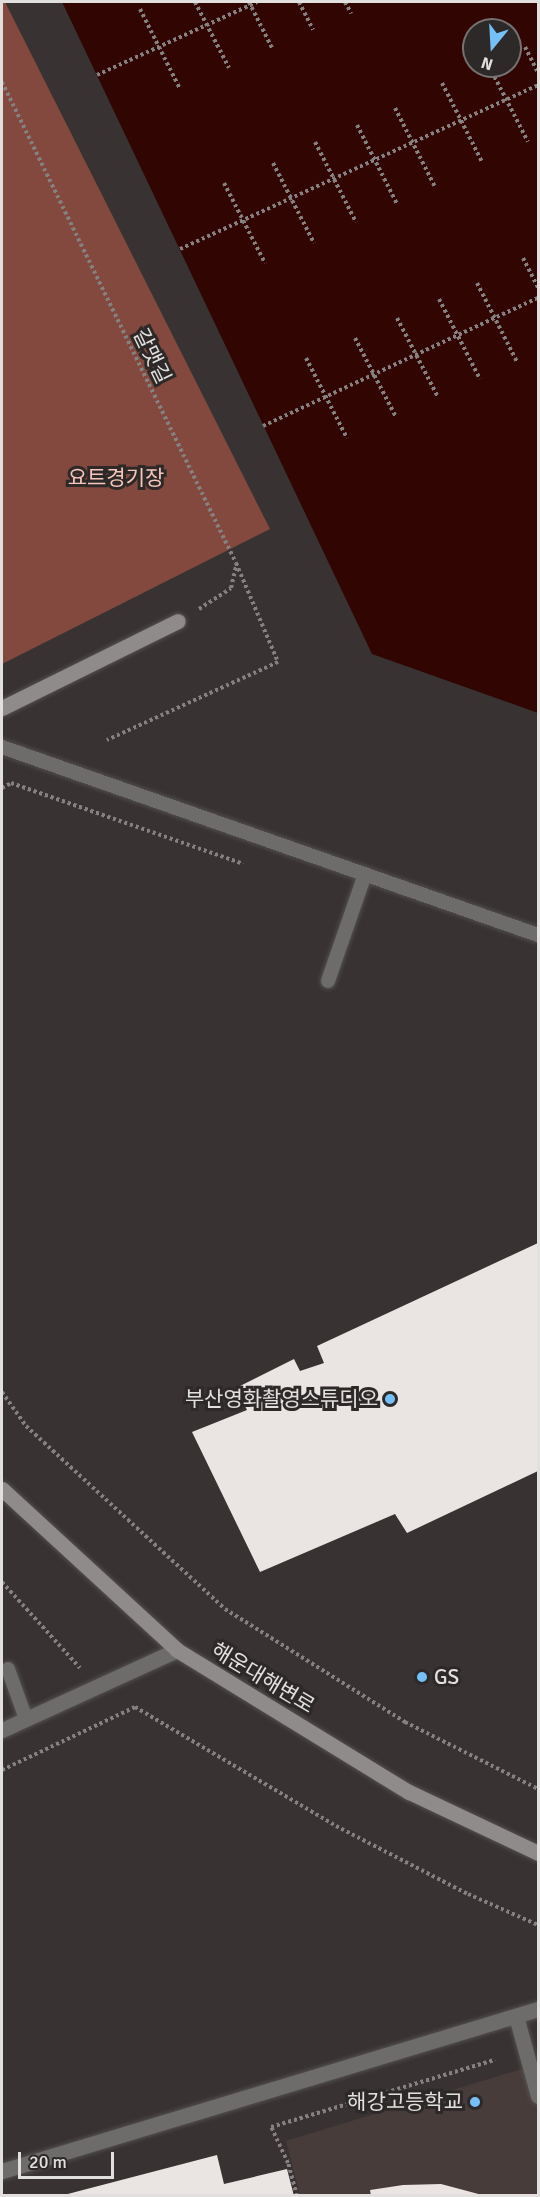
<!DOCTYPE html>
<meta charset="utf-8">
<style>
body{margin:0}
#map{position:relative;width:540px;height:2197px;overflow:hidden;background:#383332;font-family:Signika,"Noto Sans KR",sans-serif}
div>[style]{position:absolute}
.built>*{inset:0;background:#483c3a}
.green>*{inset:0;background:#83493e}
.water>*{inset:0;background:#310502}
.building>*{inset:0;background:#eae4e3}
.path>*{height:4px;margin-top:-2px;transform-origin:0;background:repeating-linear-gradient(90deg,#858180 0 3px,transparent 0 6px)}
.roads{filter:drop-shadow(0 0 2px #534f4e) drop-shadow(0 0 2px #534f4e)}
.lane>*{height:14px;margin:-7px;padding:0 7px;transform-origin:7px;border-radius:7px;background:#6e6c6b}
.street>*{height:15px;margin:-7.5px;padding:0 7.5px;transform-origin:7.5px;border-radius:7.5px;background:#6e6c6b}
.secondary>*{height:15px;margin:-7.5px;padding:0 7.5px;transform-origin:7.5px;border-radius:7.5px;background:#8f8b8a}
.dots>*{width:16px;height:16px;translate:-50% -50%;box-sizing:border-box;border:3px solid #2d2928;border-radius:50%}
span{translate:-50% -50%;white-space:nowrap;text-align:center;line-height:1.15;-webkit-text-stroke:6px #2d2928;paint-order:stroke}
.street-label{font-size:21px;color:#e2dfdf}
.park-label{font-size:21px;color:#f8c5bb}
.poi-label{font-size:21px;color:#e2dfdf}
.right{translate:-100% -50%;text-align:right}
.left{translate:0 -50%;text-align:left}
.frame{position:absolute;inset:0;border:3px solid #e2dfdf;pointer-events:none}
.north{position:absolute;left:462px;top:18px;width:60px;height:60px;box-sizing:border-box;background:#2d2928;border:2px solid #757271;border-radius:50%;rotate:198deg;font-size:16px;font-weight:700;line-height:24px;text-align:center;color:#e2dfdf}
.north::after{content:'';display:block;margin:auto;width:21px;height:27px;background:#75c0f6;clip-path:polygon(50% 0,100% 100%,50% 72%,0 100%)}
.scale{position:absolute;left:18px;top:2152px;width:96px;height:27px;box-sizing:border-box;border:3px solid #e2dfdf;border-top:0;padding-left:8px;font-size:18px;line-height:21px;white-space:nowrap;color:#e2dfdf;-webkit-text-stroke:4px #2d2928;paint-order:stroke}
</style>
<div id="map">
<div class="built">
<div style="clip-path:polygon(538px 2064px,538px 2195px,300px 2195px,286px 2141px)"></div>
</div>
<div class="green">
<div style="clip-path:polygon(2px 2px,5px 2px,270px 529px,2px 664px)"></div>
</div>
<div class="water">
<div style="clip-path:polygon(evenodd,62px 2px,538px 2px,538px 713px,372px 654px,62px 2px,474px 30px,510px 30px,510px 66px,474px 66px,474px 30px)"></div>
</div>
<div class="building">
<div style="clip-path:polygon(538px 1243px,538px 1471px,407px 1533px,395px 1514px,260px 1572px,192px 1432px,247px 1410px,236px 1388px,294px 1359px,300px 1371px,324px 1363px,317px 1346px)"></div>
<div style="clip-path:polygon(217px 2155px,224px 2184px,287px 2169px,294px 2196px,60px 2196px)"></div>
<div style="clip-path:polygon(441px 2184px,486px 2196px,371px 2196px,370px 2190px,403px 2185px)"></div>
</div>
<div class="path">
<div style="left:195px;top:2px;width:74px;rotate:62.7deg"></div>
<div style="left:249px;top:2px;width:51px;rotate:63.4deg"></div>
<div style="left:299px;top:2px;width:31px;rotate:63deg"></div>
<div style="left:345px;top:2px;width:13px;rotate:61deg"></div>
<div style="left:140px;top:9px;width:89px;rotate:63.4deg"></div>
<div style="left:525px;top:47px;width:29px;rotate:63deg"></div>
<div style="left:489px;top:66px;width:85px;rotate:62.8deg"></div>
<div style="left:97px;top:75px;width:176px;rotate:-24.5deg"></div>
<div style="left:2px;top:82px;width:535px;rotate:64.06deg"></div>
<div style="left:236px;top:563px;width:108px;rotate:67deg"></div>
<div style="left:278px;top:662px;width:188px;rotate:155.5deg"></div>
<div style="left:442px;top:83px;width:89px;rotate:63.1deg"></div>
<div style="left:395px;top:108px;width:89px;rotate:63.1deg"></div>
<div style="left:357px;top:125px;width:89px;rotate:63.1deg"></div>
<div style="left:315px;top:142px;width:90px;rotate:62.9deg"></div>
<div style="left:273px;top:163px;width:90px;rotate:62.9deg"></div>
<div style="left:224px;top:183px;width:90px;rotate:62.9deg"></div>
<div style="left:180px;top:249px;width:394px;rotate:-24.6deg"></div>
<div style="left:523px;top:258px;width:33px;rotate:63deg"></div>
<div style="left:477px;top:283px;width:89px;rotate:63.1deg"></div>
<div style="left:439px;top:299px;width:90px;rotate:62.9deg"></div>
<div style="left:397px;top:318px;width:89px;rotate:62.6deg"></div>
<div style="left:355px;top:338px;width:89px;rotate:62.6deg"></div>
<div style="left:306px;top:358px;width:90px;rotate:62.9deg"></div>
<div style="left:263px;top:426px;width:303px;rotate:-25deg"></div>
<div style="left:199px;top:609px;width:38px;rotate:-33deg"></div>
<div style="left:231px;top:588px;width:22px;rotate:-77deg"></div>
<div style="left:2px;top:788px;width:10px;rotate:-29deg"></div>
<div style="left:11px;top:783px;width:246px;rotate:19.2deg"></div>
<div style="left:2px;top:1392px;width:42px;rotate:54.8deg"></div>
<div style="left:26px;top:1426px;width:270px;rotate:42.6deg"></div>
<div style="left:225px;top:1609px;width:213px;rotate:32.1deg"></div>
<div style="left:405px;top:1722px;width:149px;rotate:26.7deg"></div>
<div style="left:2px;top:1582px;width:116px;rotate:47.8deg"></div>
<div style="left:2px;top:1770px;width:147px;rotate:-25.3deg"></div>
<div style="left:135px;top:1707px;width:234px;rotate:30.6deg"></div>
<div style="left:336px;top:1826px;width:148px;rotate:27.3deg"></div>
<div style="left:468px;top:1894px;width:77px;rotate:23.9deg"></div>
<div style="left:297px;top:2196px;width:34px;rotate:-105deg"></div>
<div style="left:288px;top:2163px;width:40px;rotate:-115deg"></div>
<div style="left:271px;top:2127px;width:234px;rotate:-16.7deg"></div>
</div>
<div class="roads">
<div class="lane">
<div style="left:2px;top:747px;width:568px;rotate:19.33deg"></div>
<div style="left:328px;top:981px;width:113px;rotate:-70.9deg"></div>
<div style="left:8px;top:1669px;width:53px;rotate:70.2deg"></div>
</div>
<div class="street">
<div style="left:2px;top:1730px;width:192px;rotate:-24.6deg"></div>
<div style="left:516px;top:2016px;width:83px;rotate:74.6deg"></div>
<div style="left:2px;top:2171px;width:560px;rotate:-16.82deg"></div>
</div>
<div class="secondary">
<div style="left:2px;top:708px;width:196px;rotate:-26.3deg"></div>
<div style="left:2px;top:1489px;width:238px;rotate:42.6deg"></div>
<div style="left:177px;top:1650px;width:272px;rotate:31.5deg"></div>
<div style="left:409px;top:1792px;width:143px;rotate:25.3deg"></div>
</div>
</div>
<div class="dots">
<div style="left:390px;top:1399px;background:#75c0f6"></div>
<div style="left:422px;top:1677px;background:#75c0f6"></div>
<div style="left:475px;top:2102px;background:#75c0f6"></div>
</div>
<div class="street-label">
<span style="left:152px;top:356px;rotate:64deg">갈맷길</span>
<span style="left:263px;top:1678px;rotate:31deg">해운대해변로</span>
</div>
<div class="park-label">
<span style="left:116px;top:478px">요트경기장</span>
</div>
<div class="poi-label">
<span class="right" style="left:378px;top:1399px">부산영화촬영스튜디오</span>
<span class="left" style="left:434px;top:1677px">GS</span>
<span class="right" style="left:463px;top:2102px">해강고등학교</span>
</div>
<div class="frame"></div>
<div class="north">N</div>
<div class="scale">20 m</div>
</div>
